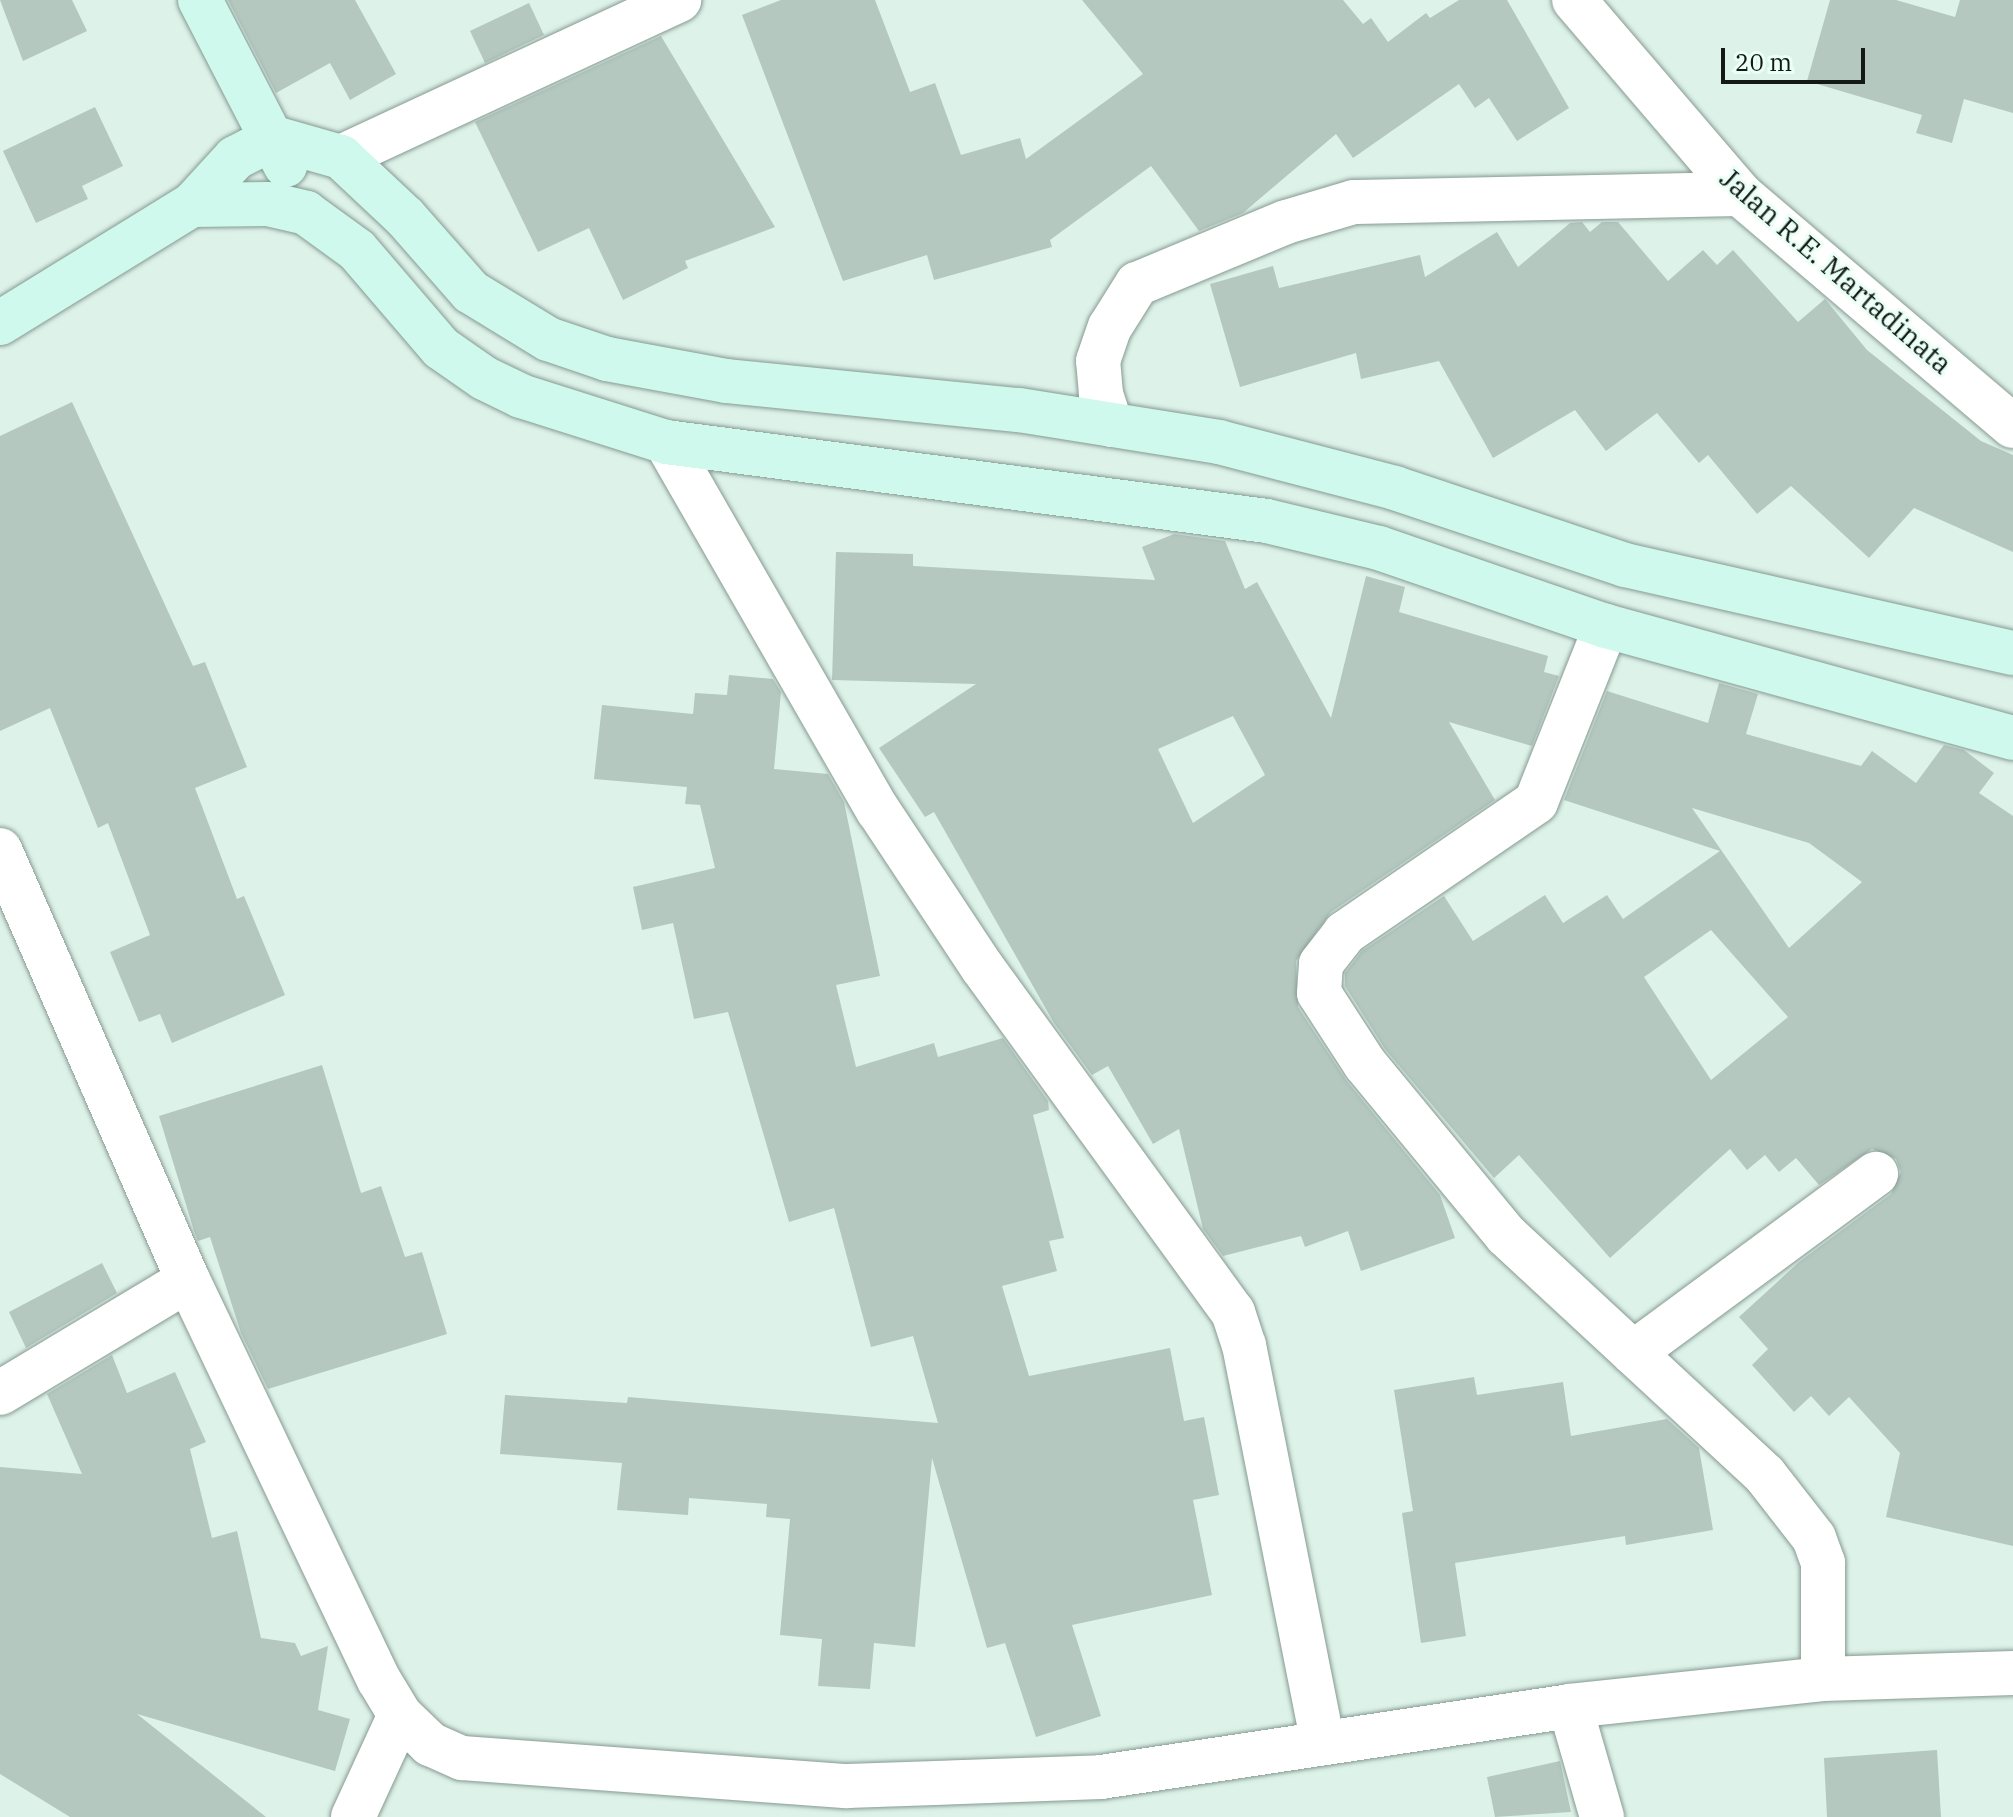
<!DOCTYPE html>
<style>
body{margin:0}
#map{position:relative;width:2013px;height:1817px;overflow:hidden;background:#ddf2e9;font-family:"IBM Plex Serif",serif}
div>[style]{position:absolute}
.building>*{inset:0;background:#b4c8c0}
.roads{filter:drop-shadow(0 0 2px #869a92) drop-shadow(0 0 2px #869a92)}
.street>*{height:44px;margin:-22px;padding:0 22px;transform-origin:22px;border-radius:22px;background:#fff}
.secondary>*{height:44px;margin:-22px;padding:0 22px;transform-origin:22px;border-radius:22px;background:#cef9ec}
span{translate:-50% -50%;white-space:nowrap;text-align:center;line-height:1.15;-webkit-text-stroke:6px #eafff6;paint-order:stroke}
.street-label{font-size:28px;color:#121917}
.scale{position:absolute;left:1721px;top:48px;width:144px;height:36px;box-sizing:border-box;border:4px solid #121917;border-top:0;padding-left:10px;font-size:24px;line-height:28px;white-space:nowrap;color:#121917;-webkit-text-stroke:6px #eafff6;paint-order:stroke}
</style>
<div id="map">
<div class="building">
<div style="clip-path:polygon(0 0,72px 0,87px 31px,23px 61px)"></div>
<div style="clip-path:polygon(228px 0,355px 0,396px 74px,350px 100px,330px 63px,276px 93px)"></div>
<div style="clip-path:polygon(781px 0,875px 0,910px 92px,935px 83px,961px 155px,1020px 138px,1026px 159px,1143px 74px,1082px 0,1343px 0,1363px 24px,1371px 18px,1388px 42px,1426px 13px,1430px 18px,1459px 0,1507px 0,1569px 108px,1517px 141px,1489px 98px,1475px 108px,1459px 84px,1353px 158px,1336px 134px,1243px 213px,1199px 231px,1151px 166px,1050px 240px,1052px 247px,934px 280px,927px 255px,843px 281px,742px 15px)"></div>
<div style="clip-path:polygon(1830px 0,1896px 0,1955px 17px,1960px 0,2013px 0,2013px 113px,1964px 99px,1952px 143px,1916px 133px,1922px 115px,1807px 81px)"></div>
<div style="clip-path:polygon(529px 3px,544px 35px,485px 63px,470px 31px)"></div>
<div style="clip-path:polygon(661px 36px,775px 227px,685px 261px,688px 268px,623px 300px,589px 228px,538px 252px,475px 122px)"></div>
<div style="clip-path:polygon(95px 107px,123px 166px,82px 186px,88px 199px,36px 223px,3px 151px)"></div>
<div style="clip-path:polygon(1582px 222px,1590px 232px,1602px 222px,1618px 222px,1668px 281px,1703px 250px,1717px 265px,1733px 250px,1798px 322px,1825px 299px,1867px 350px,1981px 441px,2013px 455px,2013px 552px,1914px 508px,1869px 558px,1791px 486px,1757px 514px,1708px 455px,1699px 463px,1657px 413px,1606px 451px,1575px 410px,1493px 458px,1439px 361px,1361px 379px,1356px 353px,1240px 387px,1210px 284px,1273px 266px,1279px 288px,1420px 255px,1425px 277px,1497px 232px,1518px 267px,1570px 223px)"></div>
<div style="clip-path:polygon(72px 402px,193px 666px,205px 662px,247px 767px,195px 788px,237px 899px,244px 896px,285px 995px,172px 1043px,160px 1014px,139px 1022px,110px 952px,150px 935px,108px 823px,98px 828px,50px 708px,0 731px,0 436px)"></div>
<div style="clip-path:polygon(evenodd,1174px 534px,1225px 541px,1245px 589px,1257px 582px,1331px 718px,1366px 576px,1405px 587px,1399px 612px,1548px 656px,1544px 672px,1559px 676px,1532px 746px,1449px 722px,1495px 800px,1331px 912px,1296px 961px,1298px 1007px,1346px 1080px,1440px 1195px,1455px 1238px,1361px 1271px,1348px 1231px,1305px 1247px,1301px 1236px,1223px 1256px,1203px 1229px,1179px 1129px,1153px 1144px,1108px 1066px,1092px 1075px,1054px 1023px,934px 812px,925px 817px,879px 748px,976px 684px,832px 680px,836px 552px,913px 554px,913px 566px,1155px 580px,1142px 547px,1174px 534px,1233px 716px,1265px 775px,1193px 823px,1158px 749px,1233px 716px)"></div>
<div style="clip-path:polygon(729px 675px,773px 679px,781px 692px,774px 769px,828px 774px,844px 802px,880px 976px,836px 985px,856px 1067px,934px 1043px,938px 1057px,1003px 1038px,1048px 1101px,1049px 1110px,1033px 1115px,1064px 1238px,1049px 1241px,1057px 1271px,1002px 1286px,1029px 1376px,1170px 1348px,1184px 1421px,1204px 1417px,1219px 1495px,1193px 1500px,1212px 1595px,1072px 1625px,1101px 1716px,1036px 1737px,1005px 1643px,987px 1648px,932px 1458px,915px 1647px,874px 1643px,870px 1689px,818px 1686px,822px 1639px,780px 1635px,790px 1519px,766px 1517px,767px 1504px,689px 1498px,688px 1515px,617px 1510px,622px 1463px,500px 1454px,505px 1395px,627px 1403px,628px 1397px,938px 1423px,913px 1336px,871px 1347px,834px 1208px,789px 1222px,728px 1012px,694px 1019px,673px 923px,642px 930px,633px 887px,715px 868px,700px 805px,685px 804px,687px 787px,594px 779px,602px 705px,693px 714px,695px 693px,727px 695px)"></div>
<div style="clip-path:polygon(evenodd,1719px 683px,1758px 694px,1746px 734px,1861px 766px,1872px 751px,1916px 783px,1944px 745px,1964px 750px,1994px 773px,1979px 793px,2013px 816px,2013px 1546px,1886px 1517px,1900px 1453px,1849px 1397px,1829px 1416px,1811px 1396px,1794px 1412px,1752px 1365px,1768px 1349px,1739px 1317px,1799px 1262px,1891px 1194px,1901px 1172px,1896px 1159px,1872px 1149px,1819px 1185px,1796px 1158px,1779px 1172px,1765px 1155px,1747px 1170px,1730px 1149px,1610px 1258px,1519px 1155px,1494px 1178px,1385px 1049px,1345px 986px,1345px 973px,1362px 951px,1444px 896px,1473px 941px,1545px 895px,1563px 923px,1607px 895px,1623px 919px,1720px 851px,1564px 800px,1607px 691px,1708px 723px,1719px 683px,1692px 808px,1809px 843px,1862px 882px,1789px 948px,1692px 808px,1719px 683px,1711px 930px,1788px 1017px,1711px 1080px,1644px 977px,1711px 930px)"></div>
<div style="clip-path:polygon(322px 1065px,361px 1193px,381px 1186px,405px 1257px,422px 1252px,447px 1334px,268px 1389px,241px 1333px,210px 1237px,198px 1241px,194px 1231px,159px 1116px)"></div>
<div style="clip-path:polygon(102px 1263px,117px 1293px,26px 1348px,9px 1312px)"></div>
<div style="clip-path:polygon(112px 1355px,127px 1393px,175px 1372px,206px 1442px,190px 1449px,212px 1538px,237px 1531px,261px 1638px,295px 1643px,301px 1656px,328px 1646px,318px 1710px,350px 1719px,335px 1771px,137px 1714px,266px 1817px,70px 1817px,0 1774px,0 1467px,82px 1474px,47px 1394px)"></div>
<div style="clip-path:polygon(1474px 1377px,1477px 1395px,1563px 1382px,1571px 1436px,1667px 1419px,1699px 1448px,1713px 1530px,1626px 1545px,1625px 1536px,1455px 1563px,1466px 1636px,1421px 1643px,1402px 1513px,1413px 1511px,1394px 1390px)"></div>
<div style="clip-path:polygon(1937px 1750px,1941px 1817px,1827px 1817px,1824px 1758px)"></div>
<div style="clip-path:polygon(1560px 1761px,1571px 1812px,1495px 1817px,1487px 1777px)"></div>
</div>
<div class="roads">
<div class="street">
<div style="left:1574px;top:0;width:255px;rotate:49.4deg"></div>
<div style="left:1740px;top:194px;width:358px;rotate:40.4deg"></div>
<div style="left:341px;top:157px;width:373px;rotate:-24.9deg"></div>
<div style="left:1111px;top:425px;width:33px;rotate:-108deg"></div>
<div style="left:1101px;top:394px;width:33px;rotate:-95deg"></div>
<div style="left:1098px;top:361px;width:36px;rotate:-71deg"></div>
<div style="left:1110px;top:327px;width:51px;rotate:-57.9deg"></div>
<div style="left:1137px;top:284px;width:161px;rotate:-22.6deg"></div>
<div style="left:1286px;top:222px;width:71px;rotate:-16.4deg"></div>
<div style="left:1354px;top:202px;width:386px;rotate:-1.2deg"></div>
<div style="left:666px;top:442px;width:425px;rotate:60.1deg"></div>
<div style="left:878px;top:810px;width:188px;rotate:56.5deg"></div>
<div style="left:982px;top:967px;width:427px;rotate:54deg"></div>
<div style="left:1233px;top:1312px;width:35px;rotate:72deg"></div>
<div style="left:1244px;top:1345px;width:406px;rotate:78.8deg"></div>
<div style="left:1606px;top:626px;width:189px;rotate:111.7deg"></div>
<div style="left:1536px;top:802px;width:232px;rotate:145.6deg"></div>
<div style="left:1345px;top:933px;width:39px;rotate:128deg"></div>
<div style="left:1321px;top:964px;width:29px;rotate:94deg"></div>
<div style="left:1319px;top:993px;width:85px;rotate:57.1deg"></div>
<div style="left:1365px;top:1064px;width:222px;rotate:50.5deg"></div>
<div style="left:1506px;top:1235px;width:353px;rotate:42.8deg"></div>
<div style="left:1765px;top:1475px;width:80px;rotate:52.1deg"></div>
<div style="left:1814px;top:1538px;width:27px;rotate:70deg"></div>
<div style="left:1823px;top:1563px;width:116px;rotate:90deg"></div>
<div style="left:0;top:850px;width:469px;rotate:66.4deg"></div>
<div style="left:188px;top:1280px;width:443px;rotate:64.5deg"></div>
<div style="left:379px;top:1680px;width:41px;rotate:59deg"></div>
<div style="left:400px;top:1715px;width:42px;rotate:44deg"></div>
<div style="left:430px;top:1744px;width:35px;rotate:24deg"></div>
<div style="left:462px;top:1758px;width:386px;rotate:4.2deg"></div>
<div style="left:847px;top:1786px;width:254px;rotate:-2deg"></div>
<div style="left:1101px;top:1777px;width:474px;rotate:-8.6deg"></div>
<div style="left:1570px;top:1706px;width:254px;rotate:-6.1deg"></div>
<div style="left:1823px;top:1679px;width:190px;rotate:-1.8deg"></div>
<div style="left:1633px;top:1353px;width:302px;rotate:-36.4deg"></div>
<div style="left:0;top:1393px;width:219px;rotate:-31deg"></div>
<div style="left:1570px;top:1706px;width:116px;rotate:73.9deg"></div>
<div style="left:353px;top:1817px;width:112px;rotate:-65.3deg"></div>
</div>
<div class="secondary">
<div style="left:200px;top:0;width:186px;rotate:62.7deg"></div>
<div style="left:192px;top:205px;width:76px;rotate:-0.8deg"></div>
<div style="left:268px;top:204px;width:39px;rotate:13deg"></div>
<div style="left:306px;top:213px;width:63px;rotate:36deg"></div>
<div style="left:357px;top:250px;width:129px;rotate:49.4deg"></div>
<div style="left:441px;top:348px;width:52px;rotate:34.9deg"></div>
<div style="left:484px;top:378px;width:41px;rotate:25.9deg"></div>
<div style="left:521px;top:396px;width:152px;rotate:17.6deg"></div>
<div style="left:666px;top:442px;width:606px;rotate:7.49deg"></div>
<div style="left:1267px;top:521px;width:115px;rotate:13.6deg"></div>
<div style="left:1379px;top:548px;width:240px;rotate:19deg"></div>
<div style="left:1606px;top:626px;width:422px;rotate:15.4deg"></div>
<div style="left:0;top:323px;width:225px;rotate:-31.6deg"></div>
<div style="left:192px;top:205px;width:64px;rotate:-47.5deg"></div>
<div style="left:235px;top:158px;width:44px;rotate:-27.1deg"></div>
<div style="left:274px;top:138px;width:70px;rotate:15.8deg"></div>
<div style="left:341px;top:157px;width:88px;rotate:43.2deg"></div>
<div style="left:405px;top:217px;width:100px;rotate:48.7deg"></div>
<div style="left:471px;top:292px;width:90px;rotate:31.4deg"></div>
<div style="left:548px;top:339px;width:62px;rotate:18.7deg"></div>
<div style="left:607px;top:359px;width:122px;rotate:10.4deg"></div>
<div style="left:727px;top:381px;width:293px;rotate:5.7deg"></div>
<div style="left:1019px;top:410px;width:203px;rotate:9.1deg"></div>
<div style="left:1219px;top:442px;width:182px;rotate:14.6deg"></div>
<div style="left:1395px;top:488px;width:243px;rotate:18.5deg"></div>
<div style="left:1625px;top:565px;width:398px;rotate:12.8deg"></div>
</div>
</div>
<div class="street-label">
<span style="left:1836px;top:271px;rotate:41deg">Jalan R.E. Martadinata</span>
</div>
<div class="scale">20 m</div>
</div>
